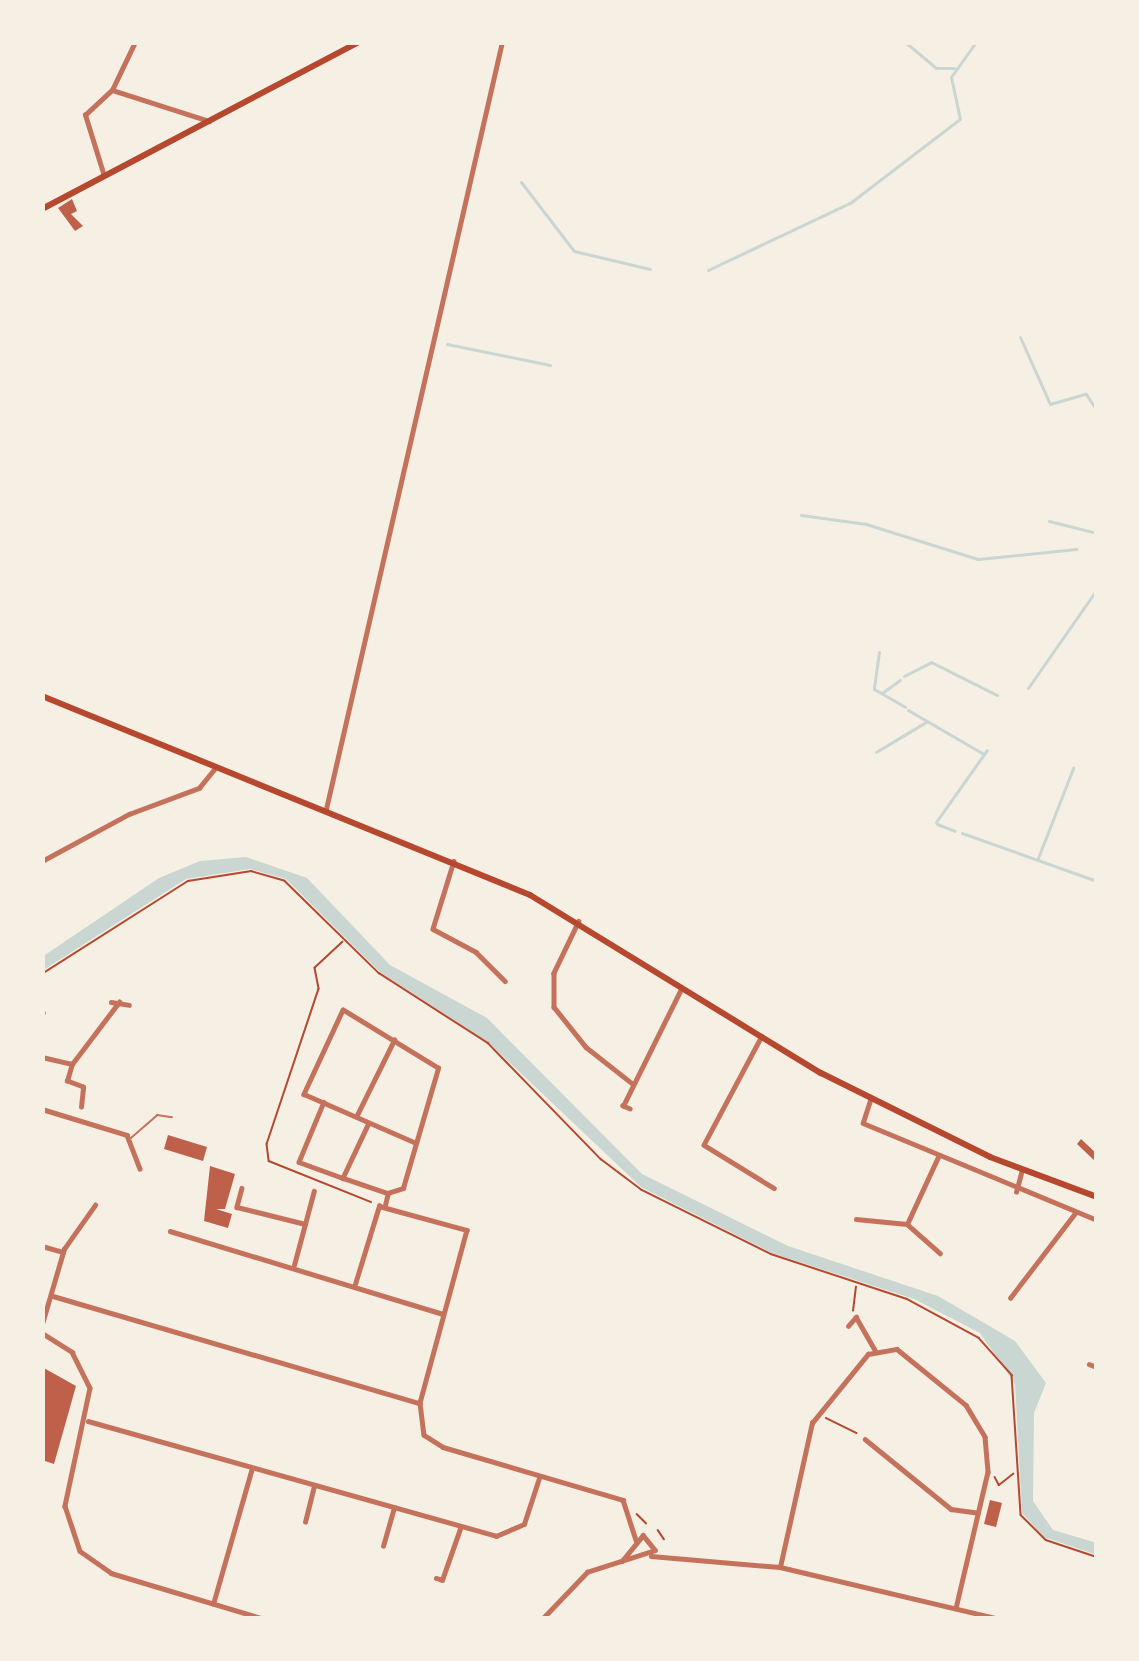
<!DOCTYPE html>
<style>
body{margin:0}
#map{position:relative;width:1139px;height:1661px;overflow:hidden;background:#f6efe4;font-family:"Crimson Pro",serif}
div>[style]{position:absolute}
.water>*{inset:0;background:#c9d6d2}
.stream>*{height:3px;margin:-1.5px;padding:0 1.5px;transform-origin:1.5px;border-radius:1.5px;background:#c9d6d2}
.building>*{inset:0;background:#bf614a}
.path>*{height:1.5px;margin:-0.75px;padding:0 0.75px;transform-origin:0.75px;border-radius:0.75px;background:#b5482f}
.service>*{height:1.5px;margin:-0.75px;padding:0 0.75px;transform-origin:0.75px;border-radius:0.75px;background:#c5725c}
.minor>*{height:4.5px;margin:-2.25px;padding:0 2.25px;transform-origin:2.25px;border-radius:2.25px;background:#c5725c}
.tertiary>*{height:4.5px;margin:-2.25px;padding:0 2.25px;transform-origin:2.25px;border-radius:2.25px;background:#c5725c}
.primary>*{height:6px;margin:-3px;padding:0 3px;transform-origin:3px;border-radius:3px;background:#b5482f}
span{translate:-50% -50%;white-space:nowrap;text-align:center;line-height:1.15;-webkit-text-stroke:12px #f6efe4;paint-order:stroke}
.frame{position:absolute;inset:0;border:45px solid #f6efe4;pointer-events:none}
</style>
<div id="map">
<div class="water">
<div style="clip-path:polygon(246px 857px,307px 878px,390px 965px,487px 1018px,642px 1174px,788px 1246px,938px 1296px,1015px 1341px,1046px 1383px,1034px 1413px,1033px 1501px,1053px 1530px,1097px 1543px,1097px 1555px,1044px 1537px,1022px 1513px,1015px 1384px,980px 1333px,914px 1299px,772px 1253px,641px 1187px,488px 1042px,380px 972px,286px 879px,250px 869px,186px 879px,42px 971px,42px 957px,159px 878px,200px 861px)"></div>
</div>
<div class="stream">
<div style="left:905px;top:42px;width:40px;rotate:40deg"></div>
<div style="left:936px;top:68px;width:18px"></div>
<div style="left:521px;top:182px;width:87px;rotate:52.5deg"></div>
<div style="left:574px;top:251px;width:78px;rotate:13.3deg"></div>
<div style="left:708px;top:270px;width:157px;rotate:-25.3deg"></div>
<div style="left:850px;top:203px;width:138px;rotate:-37.4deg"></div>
<div style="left:960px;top:119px;width:43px;rotate:-102.1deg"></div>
<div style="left:951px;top:77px;width:43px;rotate:-54.5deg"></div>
<div style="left:1020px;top:337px;width:73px;rotate:65.9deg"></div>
<div style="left:1050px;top:404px;width:37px;rotate:-16deg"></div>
<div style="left:1086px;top:394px;width:20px;rotate:57deg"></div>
<div style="left:447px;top:344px;width:105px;rotate:11.5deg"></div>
<div style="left:801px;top:515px;width:66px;rotate:7.9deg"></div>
<div style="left:866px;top:524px;width:117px;rotate:17.4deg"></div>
<div style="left:978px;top:559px;width:99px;rotate:-5.8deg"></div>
<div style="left:1049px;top:521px;width:49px;rotate:14deg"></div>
<div style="left:879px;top:652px;width:37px;rotate:98deg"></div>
<div style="left:874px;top:689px;width:36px;rotate:30deg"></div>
<div style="left:904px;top:676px;width:30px;rotate:-27deg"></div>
<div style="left:931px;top:662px;width:74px;rotate:26.6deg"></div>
<div style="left:1028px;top:688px;width:121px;rotate:-55.1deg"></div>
<div style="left:882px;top:693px;width:22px;rotate:-36deg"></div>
<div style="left:908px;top:710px;width:86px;rotate:30.2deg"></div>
<div style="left:876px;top:752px;width:58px;rotate:-31deg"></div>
<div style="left:936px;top:822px;width:88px;rotate:-54.7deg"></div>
<div style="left:937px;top:824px;width:19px;rotate:21deg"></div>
<div style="left:962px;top:833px;width:143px;rotate:19.6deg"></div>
<div style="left:1038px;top:858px;width:97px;rotate:-68.7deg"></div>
</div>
<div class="building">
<div style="clip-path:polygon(72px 199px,77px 211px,71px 214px,83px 226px,75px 231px,58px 208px)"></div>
<div style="clip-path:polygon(168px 1135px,207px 1147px,203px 1161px,164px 1149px)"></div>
<div style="clip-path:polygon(1081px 1139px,1097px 1154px,1097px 1163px,1077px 1144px)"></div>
<div style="clip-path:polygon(210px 1166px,235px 1174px,225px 1209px,216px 1209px,232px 1214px,228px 1228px,204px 1221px)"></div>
<div style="clip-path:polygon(42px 1367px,76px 1386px,54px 1464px,42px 1460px)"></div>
<div style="clip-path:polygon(990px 1500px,1002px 1503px,996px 1527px,984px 1524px)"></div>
</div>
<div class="path">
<div style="left:343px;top:942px;width:38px;rotate:137deg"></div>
<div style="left:315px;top:968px;width:21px;rotate:79deg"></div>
<div style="left:319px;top:989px;width:163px;rotate:108.5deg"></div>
<div style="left:267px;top:1144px;width:17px;rotate:83deg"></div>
<div style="left:269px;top:1161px;width:110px;rotate:21.9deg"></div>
<div style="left:42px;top:974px;width:173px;rotate:-32.5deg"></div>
<div style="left:188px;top:881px;width:64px;rotate:-9deg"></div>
<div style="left:251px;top:871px;width:35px;rotate:16deg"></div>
<div style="left:285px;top:881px;width:132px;rotate:44.4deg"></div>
<div style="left:379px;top:973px;width:130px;rotate:32.7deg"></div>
<div style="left:488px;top:1043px;width:162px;rotate:45.8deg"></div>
<div style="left:601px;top:1159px;width:51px;rotate:37.1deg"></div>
<div style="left:642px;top:1190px;width:144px;rotate:26.4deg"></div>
<div style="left:771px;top:1254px;width:143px;rotate:18.3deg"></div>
<div style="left:907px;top:1299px;width:82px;rotate:28.4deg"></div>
<div style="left:979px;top:1338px;width:50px;rotate:48.3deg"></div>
<div style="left:1012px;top:1375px;width:140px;rotate:86.3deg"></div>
<div style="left:1021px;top:1515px;width:35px;rotate:45deg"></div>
<div style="left:1046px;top:1540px;width:54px;rotate:18.4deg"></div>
<div style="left:853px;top:1311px;width:24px;rotate:-83deg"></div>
<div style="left:826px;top:1418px;width:34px;rotate:26deg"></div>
<div style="left:995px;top:1477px;width:9px;rotate:63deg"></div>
<div style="left:999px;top:1485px;width:18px;rotate:-38deg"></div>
<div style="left:637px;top:1514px;width:13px;rotate:45deg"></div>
<div style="left:658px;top:1530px;width:11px;rotate:56deg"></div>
</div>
<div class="service">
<div style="left:131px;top:1138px;width:35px;rotate:-41deg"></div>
<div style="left:157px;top:1115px;width:15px;rotate:8deg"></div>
</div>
<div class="minor">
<div style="left:112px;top:90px;width:102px;rotate:17.7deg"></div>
<div style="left:104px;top:176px;width:64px;rotate:-107.3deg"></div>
<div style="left:85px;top:115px;width:37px;rotate:-43deg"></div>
<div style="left:112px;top:90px;width:53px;rotate:-64.4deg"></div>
<div style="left:326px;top:809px;width:787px;rotate:-77.08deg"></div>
<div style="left:42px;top:861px;width:99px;rotate:-28.4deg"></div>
<div style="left:129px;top:814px;width:75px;rotate:-20.4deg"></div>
<div style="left:199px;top:788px;width:27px;rotate:-51deg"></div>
<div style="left:454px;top:861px;width:71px;rotate:107.2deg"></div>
<div style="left:433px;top:929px;width:49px;rotate:28.1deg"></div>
<div style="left:476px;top:952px;width:41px;rotate:45deg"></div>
<div style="left:579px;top:921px;width:58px;rotate:115.7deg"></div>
<div style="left:554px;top:973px;width:34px;rotate:90deg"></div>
<div style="left:554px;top:1007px;width:51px;rotate:51.3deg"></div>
<div style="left:586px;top:1047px;width:60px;rotate:38.2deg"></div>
<div style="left:111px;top:1002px;width:18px;rotate:9deg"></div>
<div style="left:42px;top:1013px;width:2px"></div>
<div style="left:762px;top:1036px;width:123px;rotate:118deg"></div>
<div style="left:704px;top:1145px;width:82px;rotate:31.6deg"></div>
<div style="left:42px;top:1057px;width:31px;rotate:13deg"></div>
<div style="left:871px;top:1099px;width:25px;rotate:108deg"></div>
<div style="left:863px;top:1123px;width:253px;rotate:22.5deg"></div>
<div style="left:324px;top:1102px;width:65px;rotate:112.6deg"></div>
<div style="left:299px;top:1162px;width:47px;rotate:20deg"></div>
<div style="left:81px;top:1107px;width:20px;rotate:-84deg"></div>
<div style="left:83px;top:1087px;width:17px;rotate:-159deg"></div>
<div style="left:67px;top:1081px;width:18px;rotate:-74deg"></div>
<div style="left:72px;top:1064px;width:78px;rotate:-52.8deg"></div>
<div style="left:42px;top:1109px;width:89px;rotate:17deg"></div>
<div style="left:127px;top:1135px;width:36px;rotate:69deg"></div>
<div style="left:630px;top:1109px;width:8px;rotate:-157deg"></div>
<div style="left:623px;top:1106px;width:131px;rotate:-63.6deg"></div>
<div style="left:357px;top:1115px;width:84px;rotate:-63.7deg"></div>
<div style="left:369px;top:1123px;width:61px;rotate:115.3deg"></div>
<div style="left:343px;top:1178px;width:46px;rotate:18.8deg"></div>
<div style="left:242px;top:1188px;width:20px;rotate:105deg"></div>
<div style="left:237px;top:1207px;width:70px;rotate:14deg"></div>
<div style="left:305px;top:1224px;width:34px;rotate:-75deg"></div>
<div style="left:1016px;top:1192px;width:23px;rotate:-75deg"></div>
<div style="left:385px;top:1205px;width:12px;rotate:-76deg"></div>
<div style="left:388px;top:1193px;width:16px;rotate:-18deg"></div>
<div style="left:403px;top:1188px;width:125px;rotate:-73.7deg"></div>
<div style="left:438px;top:1068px;width:111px;rotate:-148.6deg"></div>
<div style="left:343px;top:1010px;width:93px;rotate:114.9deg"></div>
<div style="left:304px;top:1094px;width:122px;rotate:23.6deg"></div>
<div style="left:856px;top:1219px;width:51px;rotate:5.6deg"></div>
<div style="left:907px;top:1224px;width:44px;rotate:41.3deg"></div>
<div style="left:908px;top:1222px;width:72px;rotate:-65.2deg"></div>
<div style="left:170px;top:1231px;width:285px;rotate:16.9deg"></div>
<div style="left:42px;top:1246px;width:22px;rotate:16deg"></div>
<div style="left:294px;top:1265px;width:42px;rotate:-75deg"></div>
<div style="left:355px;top:1284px;width:82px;rotate:-72.9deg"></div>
<div style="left:379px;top:1206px;width:91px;rotate:15.3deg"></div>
<div style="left:467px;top:1230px;width:179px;rotate:105.2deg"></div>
<div style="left:420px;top:1403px;width:32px;rotate:83deg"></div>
<div style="left:424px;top:1435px;width:22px;rotate:32deg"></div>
<div style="left:443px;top:1447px;width:188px;rotate:16.4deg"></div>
<div style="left:623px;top:1500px;width:42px;rotate:72deg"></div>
<div style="left:53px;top:1296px;width:382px;rotate:16.3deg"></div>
<div style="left:1010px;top:1298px;width:108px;rotate:-52.5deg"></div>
<div style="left:42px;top:1324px;width:78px;rotate:-73.7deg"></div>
<div style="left:64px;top:1249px;width:54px;rotate:-54.8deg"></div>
<div style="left:848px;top:1326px;width:12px;rotate:-48deg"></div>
<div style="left:856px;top:1317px;width:38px;rotate:60deg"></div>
<div style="left:1089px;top:1364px;width:9px;rotate:21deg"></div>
<div style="left:88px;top:1421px;width:424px;rotate:15.7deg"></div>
<div style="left:496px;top:1536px;width:30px;rotate:-23deg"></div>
<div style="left:524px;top:1524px;width:48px;rotate:-71.9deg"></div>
<div style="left:865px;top:1439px;width:111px;rotate:39.1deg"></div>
<div style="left:951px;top:1509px;width:27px;rotate:8deg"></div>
<div style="left:1097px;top:1477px;width:7px;rotate:90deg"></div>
<div style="left:305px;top:1522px;width:36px;rotate:-76deg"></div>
<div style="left:383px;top:1546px;width:40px;rotate:-74deg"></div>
<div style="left:780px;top:1567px;width:148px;rotate:-77.5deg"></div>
<div style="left:812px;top:1423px;width:89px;rotate:-50.9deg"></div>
<div style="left:868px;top:1354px;width:29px;rotate:-10deg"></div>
<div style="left:897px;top:1349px;width:89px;rotate:39.1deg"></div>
<div style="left:966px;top:1405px;width:37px;rotate:59deg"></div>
<div style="left:985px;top:1437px;width:35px;rotate:85deg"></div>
<div style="left:988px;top:1472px;width:140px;rotate:103.2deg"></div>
<div style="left:436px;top:1578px;width:6px;rotate:18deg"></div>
<div style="left:442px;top:1580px;width:54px;rotate:-70.6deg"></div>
<div style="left:213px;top:1604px;width:141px;rotate:-74deg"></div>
</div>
<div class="tertiary">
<div style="left:42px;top:1333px;width:36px;rotate:32deg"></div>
<div style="left:72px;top:1352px;width:40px;rotate:63.4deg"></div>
<div style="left:90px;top:1388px;width:121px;rotate:102deg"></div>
<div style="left:65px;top:1506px;width:47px;rotate:71.6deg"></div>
<div style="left:80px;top:1551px;width:38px;rotate:35deg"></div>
<div style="left:111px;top:1573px;width:160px;rotate:16.7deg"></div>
<div style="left:651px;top:1556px;width:129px;rotate:4.9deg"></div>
<div style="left:780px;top:1567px;width:226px;rotate:13.3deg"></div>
<div style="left:622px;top:1561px;width:33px;rotate:-51deg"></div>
<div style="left:643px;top:1535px;width:19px;rotate:51deg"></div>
<div style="left:542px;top:1619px;width:65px;rotate:-46.2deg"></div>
<div style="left:587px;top:1572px;width:71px;rotate:-17.9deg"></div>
</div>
<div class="primary">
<div style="left:42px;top:209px;width:358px;rotate:-27.8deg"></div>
<div style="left:42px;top:696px;width:527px;rotate:22.18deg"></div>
<div style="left:530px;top:895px;width:341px;rotate:31.5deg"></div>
<div style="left:821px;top:1073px;width:189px;rotate:26.4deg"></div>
<div style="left:990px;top:1157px;width:114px;rotate:20.5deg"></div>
</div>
<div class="frame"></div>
</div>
